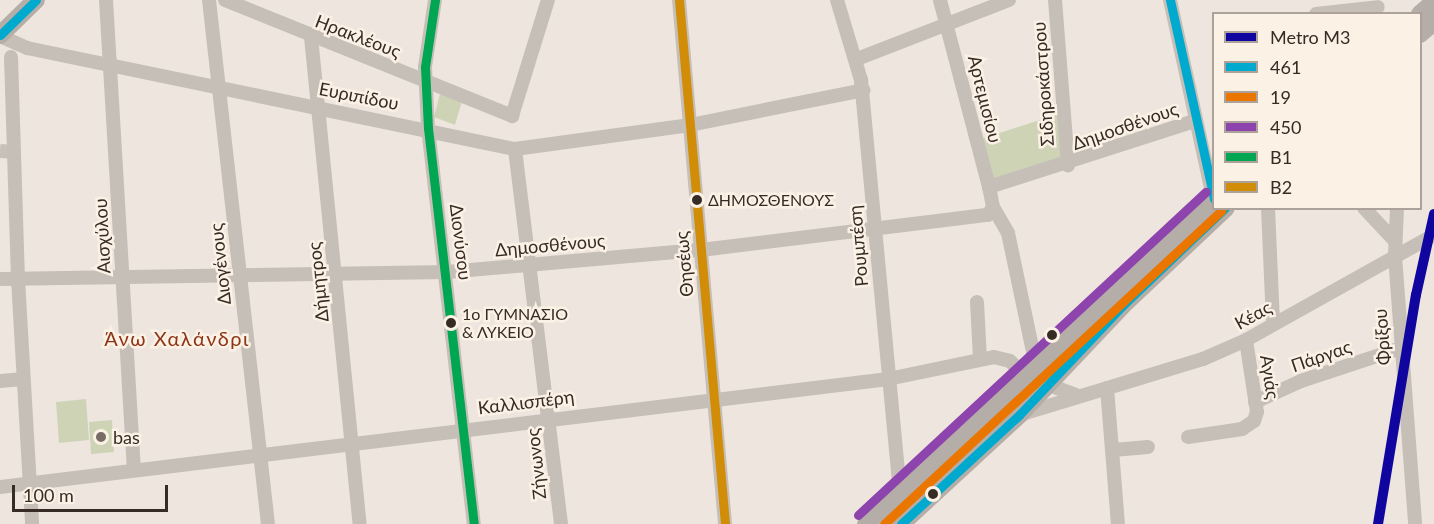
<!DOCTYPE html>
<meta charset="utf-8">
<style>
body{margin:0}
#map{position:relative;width:1434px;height:524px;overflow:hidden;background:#eee6de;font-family:Lato,sans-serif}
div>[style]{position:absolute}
.green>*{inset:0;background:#ced3b6}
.minor-tunnel>*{height:14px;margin-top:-7px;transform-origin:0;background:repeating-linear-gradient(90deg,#c9c1b9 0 14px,transparent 0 21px)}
.minor>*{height:14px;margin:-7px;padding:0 7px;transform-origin:7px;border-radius:7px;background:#c6bfb8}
.major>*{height:18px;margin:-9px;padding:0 9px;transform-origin:9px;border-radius:9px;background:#b5ada7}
.bus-1>*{height:9px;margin:-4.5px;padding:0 4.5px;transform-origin:4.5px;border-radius:4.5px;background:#00a9ce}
.bus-2>*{height:9px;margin:-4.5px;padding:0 4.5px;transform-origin:4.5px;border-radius:4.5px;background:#ea7600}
.bus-3>*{height:9px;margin:-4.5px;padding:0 4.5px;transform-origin:4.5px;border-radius:4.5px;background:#8e44ad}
.bus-4>*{height:9px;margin:-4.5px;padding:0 4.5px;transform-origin:4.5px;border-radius:4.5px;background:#00a651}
.bus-5>*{height:9px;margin:-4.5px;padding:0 4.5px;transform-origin:4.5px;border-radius:4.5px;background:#d18d08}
.metro-1>*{height:10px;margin:-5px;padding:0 5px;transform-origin:5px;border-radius:5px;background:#10069f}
.dots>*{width:16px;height:16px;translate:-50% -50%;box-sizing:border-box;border:3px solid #fbf1e5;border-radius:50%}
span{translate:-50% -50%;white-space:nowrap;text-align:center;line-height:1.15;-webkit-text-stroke:5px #fbf1e5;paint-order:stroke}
.bus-label{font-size:16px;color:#372b26}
.left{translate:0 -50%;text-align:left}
.street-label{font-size:18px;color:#372b26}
.poi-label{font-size:18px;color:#372b26}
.neighbourhood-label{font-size:20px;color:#8e3516;letter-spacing:1.5px}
.legend{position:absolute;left:1212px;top:12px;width:210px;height:198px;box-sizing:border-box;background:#fbf1e5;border:2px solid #ada299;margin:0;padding:8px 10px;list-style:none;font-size:18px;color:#372b26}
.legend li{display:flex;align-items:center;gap:12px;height:30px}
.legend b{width:30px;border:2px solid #ada299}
.scale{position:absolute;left:12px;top:485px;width:156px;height:27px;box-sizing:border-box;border:3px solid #372b26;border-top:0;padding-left:8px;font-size:18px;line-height:21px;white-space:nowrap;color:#372b26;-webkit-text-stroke:4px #fbf1e5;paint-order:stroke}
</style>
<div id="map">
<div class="green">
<div style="clip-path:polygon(441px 90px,463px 98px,455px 125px,434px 117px)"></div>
<div style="clip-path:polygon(1058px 114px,1062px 159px,993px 183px,981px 139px)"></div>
<div style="clip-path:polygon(86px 399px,89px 440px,59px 443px,56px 402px)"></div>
<div style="clip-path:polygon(112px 420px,114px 452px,91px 454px,89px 422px)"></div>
</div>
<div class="minor-tunnel">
<div style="left:0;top:151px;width:15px;rotate:4deg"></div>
</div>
<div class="minor">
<div style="left:106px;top:0;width:471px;rotate:86.6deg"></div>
<div style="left:209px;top:0;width:527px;rotate:83.58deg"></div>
<div style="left:225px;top:0;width:310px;rotate:22deg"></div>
<div style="left:512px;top:116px;width:121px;rotate:-72.8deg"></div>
<div style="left:435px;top:0;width:68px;rotate:98.5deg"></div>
<div style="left:425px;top:67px;width:61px;rotate:87.2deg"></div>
<div style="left:428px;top:128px;width:399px;rotate:83.4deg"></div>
<div style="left:679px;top:0;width:526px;rotate:84.98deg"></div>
<div style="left:837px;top:0;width:84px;rotate:73.3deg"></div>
<div style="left:861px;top:80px;width:415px;rotate:84.6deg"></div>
<div style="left:1055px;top:0;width:166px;rotate:85.5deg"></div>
<div style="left:1170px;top:0;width:207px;rotate:77.7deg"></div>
<div style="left:1316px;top:14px;width:62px;rotate:-6.4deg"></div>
<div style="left:0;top:36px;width:30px;rotate:24deg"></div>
<div style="left:27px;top:48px;width:498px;rotate:11.7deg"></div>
<div style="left:515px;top:149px;width:177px;rotate:-7.8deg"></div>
<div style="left:690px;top:125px;width:177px;rotate:-11.4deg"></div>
<div style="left:311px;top:37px;width:489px;rotate:84.3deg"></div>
<div style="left:11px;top:57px;width:222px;rotate:88.2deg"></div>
<div style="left:18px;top:279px;width:245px;rotate:86.7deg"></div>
<div style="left:857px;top:59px;width:163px;rotate:-21.2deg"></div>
<div style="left:515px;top:149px;width:378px;rotate:83deg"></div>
<div style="left:989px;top:187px;width:215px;rotate:-17.8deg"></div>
<div style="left:993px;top:207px;width:30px;rotate:60deg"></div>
<div style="left:1008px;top:233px;width:136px;rotate:78.1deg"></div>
<div style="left:1268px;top:208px;width:116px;rotate:87.5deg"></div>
<div style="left:1364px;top:208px;width:45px;rotate:46.8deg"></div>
<div style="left:1397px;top:208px;width:48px;rotate:92.4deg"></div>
<div style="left:1395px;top:256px;width:269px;rotate:85.7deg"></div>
<div style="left:0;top:279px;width:447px;rotate:-0.9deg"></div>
<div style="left:447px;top:272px;width:255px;rotate:-5deg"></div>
<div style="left:701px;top:250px;width:289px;rotate:-7deg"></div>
<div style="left:988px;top:215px;width:9px;rotate:-58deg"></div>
<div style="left:993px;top:207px;width:20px;rotate:-101deg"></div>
<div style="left:989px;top:187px;width:193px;rotate:-104.7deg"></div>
<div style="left:977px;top:302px;width:57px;rotate:87deg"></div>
<div style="left:0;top:381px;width:23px;rotate:-5deg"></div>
<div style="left:1107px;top:388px;width:136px;rotate:85.4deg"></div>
<div style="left:1255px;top:402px;width:51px;rotate:-24.5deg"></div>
<div style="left:1301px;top:381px;width:105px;rotate:-18.3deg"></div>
<div style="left:1022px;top:414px;width:189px;rotate:-16.9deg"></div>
<div style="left:1203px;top:359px;width:47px;rotate:-23.8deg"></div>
<div style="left:1246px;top:340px;width:215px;rotate:-29.2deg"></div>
<div style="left:1188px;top:437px;width:55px;rotate:-8.4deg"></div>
<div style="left:1242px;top:429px;width:14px;rotate:-34deg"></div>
<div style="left:1254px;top:421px;width:9px;rotate:-72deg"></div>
<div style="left:1257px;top:412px;width:73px;rotate:-98.7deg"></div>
<div style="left:1113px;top:450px;width:35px;rotate:-5deg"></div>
<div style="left:0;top:487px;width:895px;rotate:-6.93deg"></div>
<div style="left:888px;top:379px;width:108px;rotate:-11.7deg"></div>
<div style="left:994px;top:357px;width:16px;rotate:14deg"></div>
<div style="left:1010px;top:361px;width:21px;rotate:45deg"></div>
<div style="left:1025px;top:376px;width:54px;rotate:20.4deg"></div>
</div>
<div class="major">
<div style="left:1420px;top:14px;width:18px;rotate:-41deg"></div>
<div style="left:1420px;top:34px;width:18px;rotate:-41deg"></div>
<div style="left:0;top:35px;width:50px;rotate:-44.2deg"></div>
<div style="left:866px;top:524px;width:475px;rotate:-42.9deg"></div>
<div style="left:901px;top:524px;width:162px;rotate:-42.7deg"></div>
<div style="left:1020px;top:414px;width:150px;rotate:-46.6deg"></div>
<div style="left:1123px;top:305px;width:141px;rotate:-43.3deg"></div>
</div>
<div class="bus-1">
<div style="left:1170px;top:0;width:204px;rotate:77.5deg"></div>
<div style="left:0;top:35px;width:50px;rotate:-44.2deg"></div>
<div style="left:901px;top:524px;width:162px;rotate:-42.7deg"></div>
<div style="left:1020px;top:414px;width:150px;rotate:-46.6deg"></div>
<div style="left:1123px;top:305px;width:141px;rotate:-43.6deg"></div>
</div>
<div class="bus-2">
<div style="left:884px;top:524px;width:461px;rotate:-42.9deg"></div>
</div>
<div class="bus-3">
<div style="left:858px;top:515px;width:475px;rotate:-42.9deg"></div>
</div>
<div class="bus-4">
<div style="left:435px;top:0;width:68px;rotate:98.5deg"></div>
<div style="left:425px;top:67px;width:61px;rotate:87.2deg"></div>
<div style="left:428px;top:128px;width:399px;rotate:83.4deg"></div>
</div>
<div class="bus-5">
<div style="left:679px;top:0;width:526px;rotate:84.98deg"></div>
</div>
<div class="metro-1">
<div style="left:1378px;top:524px;width:232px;rotate:-80.6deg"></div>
<div style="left:1416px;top:295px;width:83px;rotate:-77.5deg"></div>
</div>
<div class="dots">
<div style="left:697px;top:200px;background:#372b26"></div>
<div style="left:451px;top:323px;background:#372b26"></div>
<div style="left:1052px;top:335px;background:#372b26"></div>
<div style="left:101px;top:437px;background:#776c66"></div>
<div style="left:933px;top:494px;background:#372b26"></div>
</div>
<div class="bus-label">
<span class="left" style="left:708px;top:200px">ΔΗΜΟΣΘΕΝΟΥΣ</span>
<span class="left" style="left:462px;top:323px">1ο ΓΥΜΝΑΣΙΟ<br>&amp; ΛΥΚΕΙΟ</span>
</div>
<div class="street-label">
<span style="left:358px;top:36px;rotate:21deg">Ηρακλέους</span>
<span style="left:1043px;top:84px;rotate:-94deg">Σιδηροκάστρου</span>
<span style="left:359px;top:96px;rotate:11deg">Ευριπίδου</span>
<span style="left:985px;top:99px;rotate:76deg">Αρτεμισίου</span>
<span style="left:1125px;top:126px;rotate:-19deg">Δημοσθένους</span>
<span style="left:102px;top:236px;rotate:-93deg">Αισχύλου</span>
<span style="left:461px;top:242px;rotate:83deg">Διονύσου</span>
<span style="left:550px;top:245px;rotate:-5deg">Δημοσθένους</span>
<span style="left:858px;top:246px;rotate:-95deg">Ρουμπέση</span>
<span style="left:220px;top:264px;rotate:-96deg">Διογένους</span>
<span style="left:684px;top:264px;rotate:-95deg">Θησέως</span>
<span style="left:318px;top:282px;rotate:-96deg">Δήμητρος</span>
<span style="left:1253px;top:315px;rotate:-29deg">Κέας</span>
<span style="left:1382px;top:337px;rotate:-94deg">Φρίξου</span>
<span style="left:1321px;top:356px;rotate:-19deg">Πάργας</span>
<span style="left:1270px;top:377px;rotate:81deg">Αγιάς</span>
<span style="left:526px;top:402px;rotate:-7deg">Καλλισπέρη</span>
<span style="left:536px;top:464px;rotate:-96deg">Ζήνωνος</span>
</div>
<div class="poi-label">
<span class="left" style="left:113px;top:437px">bas</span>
</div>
<div class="neighbourhood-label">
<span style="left:177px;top:338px">Άνω Χαλάνδρι</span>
</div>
<ul class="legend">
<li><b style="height:8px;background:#10069f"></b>Metro Μ3</li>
<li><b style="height:8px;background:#00a9ce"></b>461</li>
<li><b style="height:8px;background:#ea7600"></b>19</li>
<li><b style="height:8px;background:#8e44ad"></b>450</li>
<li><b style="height:8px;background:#00a651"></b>Β1</li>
<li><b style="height:8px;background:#d18d08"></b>Β2</li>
</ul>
<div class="scale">100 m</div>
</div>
